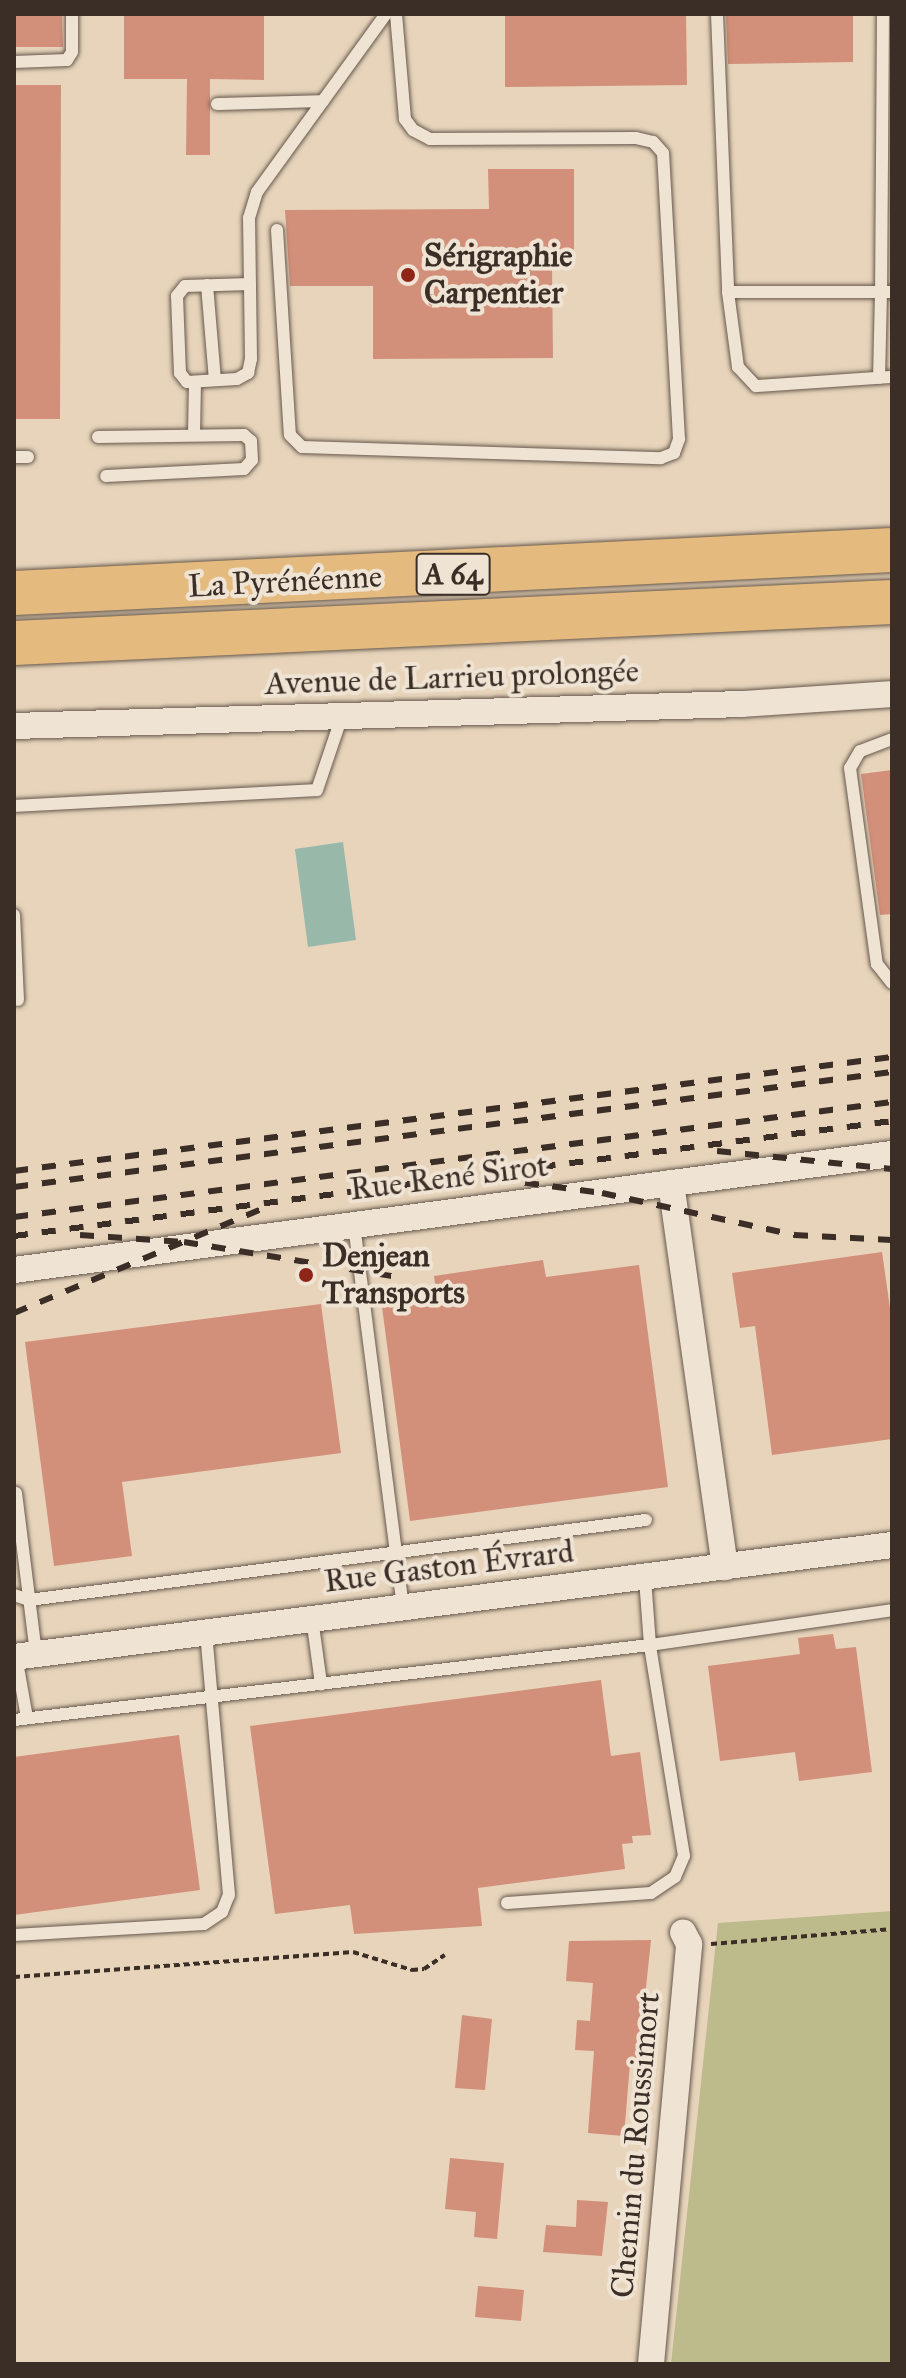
<!DOCTYPE html>
<meta charset="utf-8">
<style>
body{margin:0}
#map{position:relative;width:906px;height:2378px;overflow:hidden;background:#e7d4bb;font-family:"IM FELL Great Primer",serif}
div>[style]{position:absolute}
.green>*{inset:0;background:#bdbb8b}
.water>*{inset:0;background:#98b9aa}
.building>*{inset:0;background:#d28f79}
.path>*{height:4px;margin-top:-2px;transform-origin:0;background:repeating-linear-gradient(90deg,#3b2e27 0 6px,transparent 0 10px)}
.roads{filter:drop-shadow(0 0 2px #66584c) drop-shadow(0 0 2px #66584c)}
.service>*{height:12px;margin:-6px;padding:0 6px;transform-origin:6px;border-radius:6px;background:#efe3d3}
.minor>*{height:26px;margin:-13px;padding:0 13px;transform-origin:13px;border-radius:13px;background:#efe3d3}
.motorway>*{height:44px;margin:-22px;padding:0 22px;transform-origin:22px;border-radius:22px;background:#e4ba7e}
.rail>*{height:6px;margin-top:-3px;transform-origin:0;background:repeating-linear-gradient(90deg,#3b2e27 0 14px,transparent 0 28px)}
.dots>*{width:22px;height:22px;translate:-50% -50%;box-sizing:border-box;border:4px solid #efe3d3;border-radius:50%}
span{translate:-50% -50%;white-space:nowrap;text-align:center;line-height:1.15;-webkit-text-stroke:8px #efe3d3;paint-order:stroke}
.shield-label span{padding:2px 6px;background:#efe3d3;border:2px solid;border-radius:6px;-webkit-text-stroke-width:0}
.shield-label{font-size:30px;color:#3b2e27;font-weight:700}
.poi-label{font-size:32px;color:#3b2e27;font-weight:700}
.left{translate:0 -50%;text-align:left}
.street-label{font-size:32px;color:#3b2e27}
.frame{position:absolute;inset:0;border:16px solid #3b2e27;pointer-events:none}
</style>
<div id="map">
<div class="green">
<div style="clip-path:polygon(892px 1911px,892px 2364px,671px 2364px,718px 1923px)"></div>
</div>
<div class="water">
<div style="clip-path:polygon(343px 842px,356px 940px,308px 947px,295px 849px)"></div>
</div>
<div class="building">
<div style="clip-path:polygon(14px 14px,62px 14px,63px 47px,14px 47px)"></div>
<div style="clip-path:polygon(124px 14px,264px 14px,264px 80px,210px 79px,210px 155px,186px 155px,187px 79px,124px 79px)"></div>
<div style="clip-path:polygon(686px 14px,687px 85px,505px 87px,505px 15px)"></div>
<div style="clip-path:polygon(726px 14px,853px 14px,853px 62px,728px 64px)"></div>
<div style="clip-path:polygon(14px 85px,61px 85px,60px 419px,14px 419px)"></div>
<div style="clip-path:polygon(488px 169px,574px 169px,574px 263px,552px 263px,553px 358px,373px 359px,373px 286px,290px 286px,285px 210px,489px 209px)"></div>
<div style="clip-path:polygon(892px 770px,892px 914px,880px 915px,861px 774px)"></div>
<div style="clip-path:polygon(882px 1252px,892px 1322px,892px 1439px,772px 1455px,755px 1326px,740px 1328px,732px 1273px)"></div>
<div style="clip-path:polygon(543px 1260px,546px 1277px,639px 1265px,668px 1487px,410px 1521px,381px 1299px,436px 1292px,434px 1276px)"></div>
<div style="clip-path:polygon(321px 1304px,341px 1453px,122px 1482px,132px 1556px,54px 1566px,25px 1342px)"></div>
<div style="clip-path:polygon(833px 1634px,836px 1649px,856px 1647px,872px 1772px,799px 1781px,795px 1752px,720px 1761px,708px 1666px,800px 1654px,798px 1638px)"></div>
<div style="clip-path:polygon(601px 1680px,611px 1756px,640px 1752px,651px 1835px,632px 1836px,633px 1843px,622px 1844px,625px 1869px,478px 1888px,482px 1926px,354px 1934px,350px 1905px,275px 1914px,250px 1726px)"></div>
<div style="clip-path:polygon(179px 1735px,200px 1890px,14px 1915px,14px 1757px)"></div>
<div style="clip-path:polygon(651px 1940px,638px 2064px,630px 2063px,624px 2136px,588px 2133px,594px 2051px,575px 2050px,577px 2020px,590px 2021px,593px 1983px,566px 1981px,569px 1941px)"></div>
<div style="clip-path:polygon(462px 2015px,492px 2019px,485px 2090px,455px 2088px)"></div>
<div style="clip-path:polygon(450px 2158px,504px 2163px,497px 2239px,474px 2237px,476px 2212px,445px 2209px)"></div>
<div style="clip-path:polygon(577px 2200px,608px 2202px,602px 2256px,543px 2252px,546px 2225px,576px 2227px)"></div>
<div style="clip-path:polygon(478px 2286px,524px 2290px,521px 2321px,475px 2317px)"></div>
</div>
<div class="path">
<div style="left:711px;top:1944px;width:182px;rotate:-4.7deg"></div>
<div style="left:14px;top:1977px;width:340px;rotate:-4.2deg"></div>
<div style="left:353px;top:1952px;width:62px;rotate:17deg"></div>
<div style="left:412px;top:1970px;width:12px;rotate:-5deg"></div>
<div style="left:424px;top:1969px;width:25px;rotate:-34deg"></div>
</div>
<div class="roads">
<div class="service">
<div style="left:717px;top:14px;width:278px;rotate:87.7deg"></div>
<div style="left:728px;top:292px;width:76px;rotate:82.4deg"></div>
<div style="left:738px;top:367px;width:26px;rotate:47deg"></div>
<div style="left:756px;top:386px;width:136px;rotate:-3.8deg"></div>
<div style="left:883px;top:14px;width:278px;rotate:90.4deg"></div>
<div style="left:881px;top:292px;width:11px"></div>
<div style="left:14px;top:62px;width:53px;rotate:-2.2deg"></div>
<div style="left:67px;top:60px;width:9px;rotate:-58deg"></div>
<div style="left:72px;top:52px;width:38px;rotate:-90deg"></div>
<div style="left:217px;top:104px;width:106px;rotate:-1.6deg"></div>
<div style="left:277px;top:230px;width:205px;rotate:86.4deg"></div>
<div style="left:290px;top:435px;width:17px;rotate:45deg"></div>
<div style="left:302px;top:447px;width:359px;rotate:1.8deg"></div>
<div style="left:661px;top:458px;width:14px;rotate:-21deg"></div>
<div style="left:674px;top:453px;width:15px;rotate:-70deg"></div>
<div style="left:679px;top:439px;width:286px;rotate:-93.2deg"></div>
<div style="left:663px;top:153px;width:15px;rotate:-132deg"></div>
<div style="left:653px;top:142px;width:18px;rotate:-167deg"></div>
<div style="left:635px;top:138px;width:205px;rotate:179.7deg"></div>
<div style="left:430px;top:139px;width:19px;rotate:-152deg"></div>
<div style="left:413px;top:130px;width:14px;rotate:-126deg"></div>
<div style="left:405px;top:119px;width:105px;rotate:-94.9deg"></div>
<div style="left:250px;top:284px;width:65px;rotate:178.2deg"></div>
<div style="left:185px;top:286px;width:13px;rotate:129deg"></div>
<div style="left:177px;top:296px;width:77px;rotate:87.8deg"></div>
<div style="left:180px;top:373px;width:11px;rotate:52deg"></div>
<div style="left:187px;top:382px;width:50px;rotate:-3.4deg"></div>
<div style="left:237px;top:379px;width:13px;rotate:-29deg"></div>
<div style="left:248px;top:373px;width:14px;rotate:-78deg"></div>
<div style="left:251px;top:359px;width:141px;rotate:-90.8deg"></div>
<div style="left:249px;top:218px;width:27px;rotate:-73deg"></div>
<div style="left:257px;top:192px;width:220px;rotate:-54.1deg"></div>
<div style="left:207px;top:285px;width:95px;rotate:85.2deg"></div>
<div style="left:728px;top:292px;width:153px"></div>
<div style="left:881px;top:292px;width:86px;rotate:91.3deg"></div>
<div style="left:194px;top:434px;width:52px;rotate:-88.9deg"></div>
<div style="left:98px;top:437px;width:146px;rotate:-0.8deg"></div>
<div style="left:244px;top:435px;width:9px;rotate:41deg"></div>
<div style="left:251px;top:441px;width:19px;rotate:87deg"></div>
<div style="left:252px;top:460px;width:12px;rotate:132deg"></div>
<div style="left:244px;top:469px;width:138px;rotate:177.1deg"></div>
<div style="left:14px;top:457px;width:14px"></div>
<div style="left:892px;top:739px;width:34px;rotate:159deg"></div>
<div style="left:860px;top:751px;width:20px;rotate:120deg"></div>
<div style="left:850px;top:768px;width:198px;rotate:82.2deg"></div>
<div style="left:877px;top:964px;width:24px;rotate:52deg"></div>
<div style="left:14px;top:806px;width:303px;rotate:-3deg"></div>
<div style="left:317px;top:790px;width:78px;rotate:-71.3deg"></div>
<div style="left:14px;top:915px;width:85px;rotate:87.3deg"></div>
<div style="left:354px;top:1225px;width:385px;rotate:82.7deg"></div>
<div style="left:16px;top:1493px;width:162px;rotate:82.9deg"></div>
<div style="left:14px;top:1595px;width:16px;rotate:18deg"></div>
<div style="left:29px;top:1600px;width:622px;rotate:-7.39deg"></div>
<div style="left:312px;top:1618px;width:67px;rotate:82.2deg"></div>
<div style="left:16px;top:1656px;width:63px;rotate:79.9deg"></div>
<div style="left:14px;top:1720px;width:640px;rotate:-6.73deg"></div>
<div style="left:650px;top:1645px;width:245px;rotate:-8.2deg"></div>
<div style="left:507px;top:1903px;width:144px;rotate:-4deg"></div>
<div style="left:651px;top:1893px;width:29px;rotate:-34deg"></div>
<div style="left:675px;top:1877px;width:23px;rotate:-67deg"></div>
<div style="left:684px;top:1856px;width:214px;rotate:-99.2deg"></div>
<div style="left:650px;top:1645px;width:67px;rotate:-94.3deg"></div>
<div style="left:14px;top:1935px;width:190px;rotate:-3.3deg"></div>
<div style="left:204px;top:1924px;width:22px;rotate:-34deg"></div>
<div style="left:222px;top:1912px;width:18px;rotate:-68deg"></div>
<div style="left:229px;top:1895px;width:265px;rotate:-95deg"></div>
</div>
<div class="minor">
<div style="left:14px;top:726px;width:728px;rotate:-1.73deg"></div>
<div style="left:742px;top:704px;width:150px;rotate:-3.8deg"></div>
<div style="left:671px;top:1183px;width:388px;rotate:82deg"></div>
<div style="left:14px;top:1270px;width:886px;rotate:-7.53deg"></div>
<div style="left:14px;top:1657px;width:885px;rotate:-7.27deg"></div>
<div style="left:651px;top:2364px;width:422px;rotate:-84.8deg"></div>
<div style="left:689px;top:1944px;width:13px;rotate:-117deg"></div>
</div>
<div class="motorway">
<div style="left:14px;top:593px;width:879px;rotate:-2.8deg"></div>
<div style="left:14px;top:643px;width:879px;rotate:-2.67deg"></div>
</div>
</div>
<div class="rail">
<div style="left:717px;top:1151px;width:176px;rotate:5.9deg"></div>
<div style="left:14px;top:1171px;width:885px;rotate:-7.4deg"></div>
<div style="left:497px;top:1179px;width:106px;rotate:7.6deg"></div>
<div style="left:602px;top:1193px;width:197px;rotate:12.3deg"></div>
<div style="left:794px;top:1235px;width:98px;rotate:2.9deg"></div>
<div style="left:14px;top:1187px;width:885px;rotate:-7.46deg"></div>
<div style="left:14px;top:1217px;width:885px;rotate:-7.46deg"></div>
<div style="left:80px;top:1235px;width:104px;rotate:3.9deg"></div>
<div style="left:184px;top:1242px;width:211px;rotate:9.3deg"></div>
<div style="left:14px;top:1236px;width:885px;rotate:-7.46deg"></div>
<div style="left:14px;top:1313px;width:268px;rotate:-22.8deg"></div>
</div>
<div class="dots">
<div style="left:408px;top:275px;background:#8f2418"></div>
<div style="left:306px;top:1275px;background:#8f2418"></div>
</div>
<div class="shield-label">
<span style="left:453px;top:574px">A 64</span>
</div>
<div class="poi-label">
<span class="left" style="left:424px;top:275px">Sérigraphie<br>Carpentier</span>
<span class="left" style="left:322px;top:1275px">Denjean<br>Transports</span>
</div>
<div class="street-label">
<span style="left:285px;top:582px;rotate:-3deg">La Pyrénéenne</span>
<span style="left:452px;top:678px;rotate:-2deg">Avenue de Larrieu prolongée</span>
<span style="left:449px;top:1178px;rotate:-7deg">Rue René Sirot</span>
<span style="left:449px;top:1567px;rotate:-7deg">Rue Gaston Évrard</span>
<span style="left:636px;top:2145px;rotate:-85deg">Chemin du Roussimort</span>
</div>
<div class="frame"></div>
</div>
